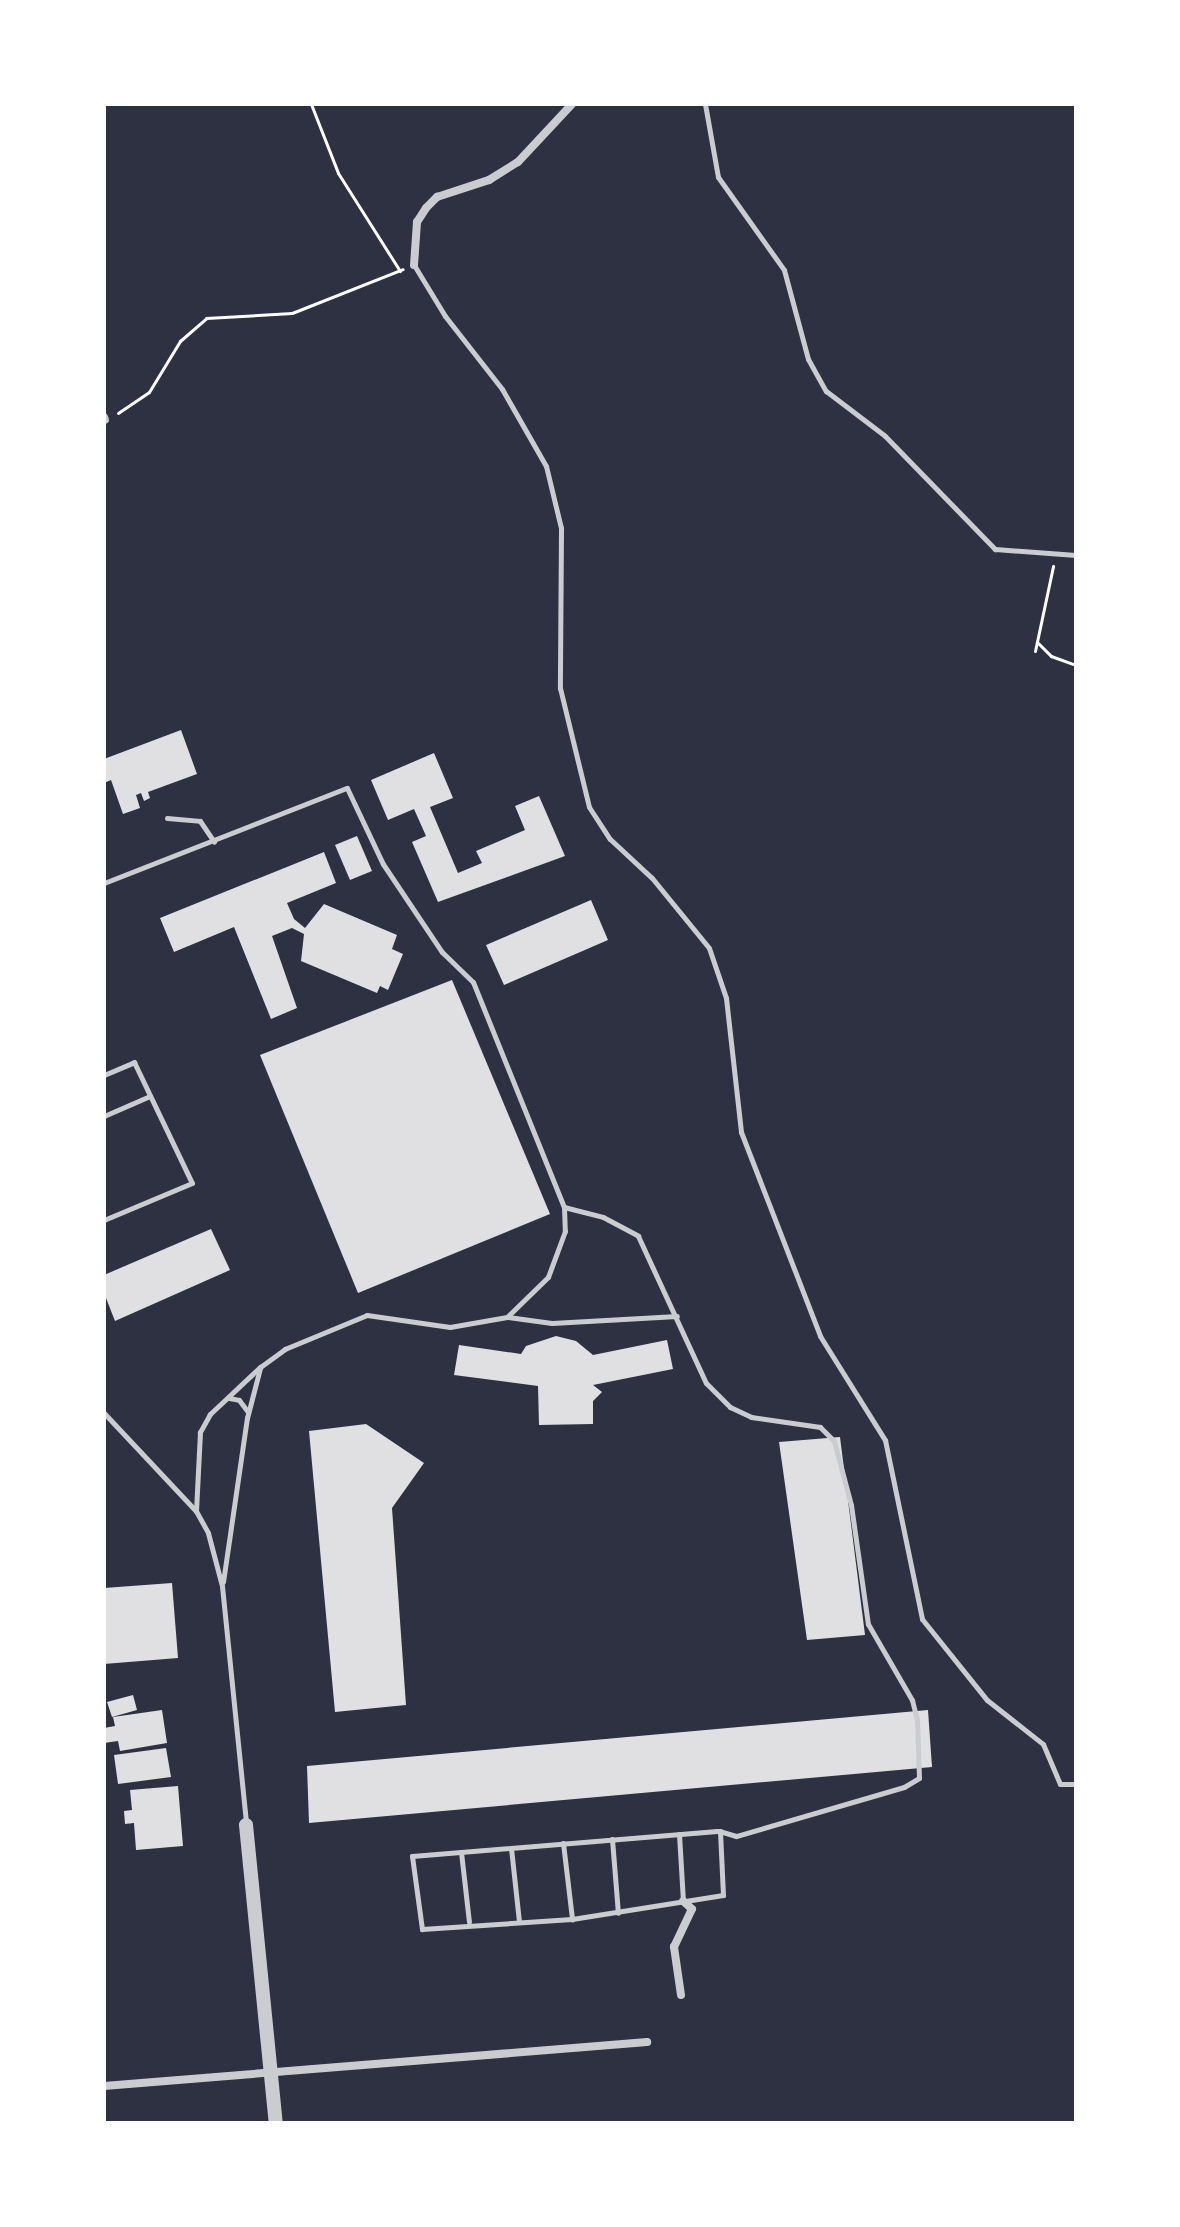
<!DOCTYPE html>
<style>
body{margin:0}
#map{position:relative;width:1180px;height:2227px;overflow:hidden;background:#2d3142;font-family:"Nunito Sans",sans-serif}
div>[style]{position:absolute}
.building>*{inset:0;background:#e0e0e3}
.path>*{height:3px;margin:-1.5px;padding:0 1.5px;transform-origin:1.5px;border-radius:1.5px;background:#fff}
.service>*{height:5px;margin:-2.5px;padding:0 2.5px;transform-origin:2.5px;border-radius:2.5px;background:#caccd0}
.minor>*{height:8px;margin:-4px;padding:0 4px;transform-origin:4px;border-radius:4px;background:#caccd0}
.tertiary>*{height:14px;margin:-7px;padding:0 7px;transform-origin:7px;border-radius:7px;background:#caccd0}
span{translate:-50% -50%;white-space:nowrap;text-align:center;line-height:1.15;-webkit-text-stroke:6px #fff;paint-order:stroke}
.frame{position:absolute;inset:0;border:106px solid #fff;pointer-events:none}
</style>
<div id="map">
<div class="building">
<div style="clip-path:polygon(181px 730px,197px 774px,148px 792px,150px 798px,144px 801px,141px 793px,136px 795px,140px 808px,123px 814px,111px 780px,104px 783px,104px 759px)"></div>
<div style="clip-path:polygon(434px 753px,453px 798px,430px 807px,458px 873px,482px 863px,476px 851px,525px 830px,515px 806px,539px 796px,565px 856px,438px 902px,412px 842px,426px 836px,414px 809px,388px 820px,371px 780px)"></div>
<div style="clip-path:polygon(357px 836px,372px 871px,350px 880px,335px 845px)"></div>
<div style="clip-path:polygon(324px 852px,336px 883px,287px 903px,294px 919px,305px 928px,324px 904px,397px 935px,392px 949px,403px 954px,388px 990px,380px 986px,377px 993px,301px 961px,304px 934px,292px 928px,272px 936px,297px 1008px,271px 1019px,234px 927px,174px 952px,160px 918px)"></div>
<div style="clip-path:polygon(591px 900px,608px 940px,504px 985px,486px 945px)"></div>
<div style="clip-path:polygon(452px 980px,550px 1214px,358px 1293px,260px 1055px)"></div>
<div style="clip-path:polygon(211px 1229px,230px 1270px,115px 1321px,104px 1293px,104px 1275px)"></div>
<div style="clip-path:polygon(556px 1336px,576px 1341px,593px 1355px,667px 1340px,673px 1369px,593px 1385px,602px 1392px,593px 1401px,593px 1424px,539px 1425px,538px 1386px,454px 1375px,459px 1345px,521px 1354px,526px 1346px)"></div>
<div style="clip-path:polygon(366px 1424px,424px 1463px,392px 1508px,406px 1705px,335px 1712px,309px 1431px)"></div>
<div style="clip-path:polygon(840px 1437px,865px 1635px,807px 1640px,779px 1442px)"></div>
<div style="clip-path:polygon(172px 1583px,178px 1658px,104px 1664px,104px 1588px)"></div>
<div style="clip-path:polygon(133px 1695px,137px 1710px,112px 1717px,107px 1702px)"></div>
<div style="clip-path:polygon(162px 1710px,167px 1743px,120px 1751px,118px 1741px,104px 1743px,104px 1728px,115px 1726px,113px 1717px)"></div>
<div style="clip-path:polygon(928px 1710px,932px 1767px,309px 1823px,307px 1766px)"></div>
<div style="clip-path:polygon(166px 1748px,171px 1777px,118px 1784px,114px 1755px)"></div>
<div style="clip-path:polygon(178px 1786px,183px 1846px,136px 1850px,134px 1823px,125px 1824px,124px 1811px,132px 1810px,130px 1790px)"></div>
</div>
<div class="path">
<div style="left:311px;top:104px;width:74px;rotate:68.6deg"></div>
<div style="left:338px;top:173px;width:116px;rotate:57.7deg"></div>
<div style="left:118px;top:413px;width:37px;rotate:-34deg"></div>
<div style="left:149px;top:392px;width:60px;rotate:-58.7deg"></div>
<div style="left:180px;top:341px;width:35px;rotate:-41deg"></div>
<div style="left:206px;top:318px;width:86px;rotate:-3.3deg"></div>
<div style="left:292px;top:313px;width:119px;rotate:-21.6deg"></div>
<div style="left:1037px;top:642px;width:20px;rotate:45deg"></div>
<div style="left:1051px;top:656px;width:23px;rotate:20deg"></div>
<div style="left:1035px;top:651px;width:87px;rotate:-78deg"></div>
</div>
<div class="service">
<div style="left:705px;top:104px;width:74px;rotate:79.9deg"></div>
<div style="left:718px;top:177px;width:114px;rotate:54.6deg"></div>
<div style="left:784px;top:270px;width:92px;rotate:74.9deg"></div>
<div style="left:808px;top:359px;width:37px;rotate:61deg"></div>
<div style="left:826px;top:391px;width:74px;rotate:37.3deg"></div>
<div style="left:885px;top:436px;width:158px;rotate:45.8deg"></div>
<div style="left:995px;top:549px;width:81px;rotate:4.2deg"></div>
<div style="left:414px;top:265px;width:60px;rotate:58.7deg"></div>
<div style="left:445px;top:316px;width:93px;rotate:52deg"></div>
<div style="left:502px;top:389px;width:89px;rotate:60.3deg"></div>
<div style="left:546px;top:466px;width:64px;rotate:76.4deg"></div>
<div style="left:561px;top:528px;width:160px;rotate:90.4deg"></div>
<div style="left:560px;top:688px;width:122px;rotate:76.3deg"></div>
<div style="left:589px;top:807px;width:38px;rotate:57deg"></div>
<div style="left:610px;top:839px;width:57px;rotate:42.9deg"></div>
<div style="left:652px;top:878px;width:90px;rotate:50.8deg"></div>
<div style="left:709px;top:948px;width:53px;rotate:71.2deg"></div>
<div style="left:726px;top:998px;width:135px;rotate:83.6deg"></div>
<div style="left:741px;top:1132px;width:219px;rotate:68.8deg"></div>
<div style="left:820px;top:1336px;width:123px;rotate:58deg"></div>
<div style="left:885px;top:1440px;width:183px;rotate:78.3deg"></div>
<div style="left:922px;top:1619px;width:104px;rotate:51.3deg"></div>
<div style="left:987px;top:1700px;width:71px;rotate:38.2deg"></div>
<div style="left:1043px;top:1744px;width:43px;rotate:67deg"></div>
<div style="left:1060px;top:1784px;width:16px"></div>
<div style="left:167px;top:818px;width:33px;rotate:5deg"></div>
<div style="left:200px;top:821px;width:25px;rotate:56deg"></div>
<div style="left:104px;top:883px;width:261px;rotate:-21.4deg"></div>
<div style="left:347px;top:788px;width:84px;rotate:64.7deg"></div>
<div style="left:383px;top:864px;width:106px;rotate:56.2deg"></div>
<div style="left:442px;top:952px;width:43px;rotate:44.1deg"></div>
<div style="left:473px;top:982px;width:243px;rotate:68deg"></div>
<div style="left:564px;top:1207px;width:24px;rotate:88deg"></div>
<div style="left:565px;top:1231px;width:49px;rotate:110.3deg"></div>
<div style="left:548px;top:1277px;width:57px;rotate:135.7deg"></div>
<div style="left:507px;top:1317px;width:58px;rotate:170deg"></div>
<div style="left:450px;top:1327px;width:84px;rotate:-171.8deg"></div>
<div style="left:367px;top:1315px;width:89px;rotate:157.5deg"></div>
<div style="left:285px;top:1349px;width:31px;rotate:144deg"></div>
<div style="left:260px;top:1367px;width:69px;rotate:136.8deg"></div>
<div style="left:210px;top:1414px;width:21px;rotate:119deg"></div>
<div style="left:200px;top:1432px;width:79px;rotate:92.9deg"></div>
<div style="left:104px;top:1075px;width:33px;rotate:-23deg"></div>
<div style="left:134px;top:1062px;width:134px;rotate:64.4deg"></div>
<div style="left:192px;top:1183px;width:95px;rotate:157.2deg"></div>
<div style="left:104px;top:1116px;width:50px;rotate:-23.5deg"></div>
<div style="left:564px;top:1207px;width:40px;rotate:14.4deg"></div>
<div style="left:603px;top:1217px;width:40px;rotate:28deg"></div>
<div style="left:638px;top:1236px;width:162px;rotate:65.2deg"></div>
<div style="left:706px;top:1383px;width:34px;rotate:45deg"></div>
<div style="left:730px;top:1407px;width:23px;rotate:25deg"></div>
<div style="left:751px;top:1417px;width:70px;rotate:8.2deg"></div>
<div style="left:820px;top:1427px;width:20px;rotate:45deg"></div>
<div style="left:834px;top:1441px;width:66px;rotate:75.1deg"></div>
<div style="left:851px;top:1505px;width:120px;rotate:81.9deg"></div>
<div style="left:868px;top:1624px;width:88px;rotate:59.9deg"></div>
<div style="left:912px;top:1700px;width:21px;rotate:76deg"></div>
<div style="left:917px;top:1720px;width:58px;rotate:88deg"></div>
<div style="left:919px;top:1778px;width:17px;rotate:149deg"></div>
<div style="left:904px;top:1787px;width:175px;rotate:163.7deg"></div>
<div style="left:736px;top:1836px;width:17px;rotate:-163deg"></div>
<div style="left:720px;top:1831px;width:3px;rotate:180deg"></div>
<div style="left:717px;top:1831px;width:306px;rotate:175.3deg"></div>
<div style="left:412px;top:1856px;width:74px;rotate:82.2deg"></div>
<div style="left:422px;top:1929px;width:150px;rotate:-3.8deg"></div>
<div style="left:572px;top:1919px;width:153px;rotate:-9deg"></div>
<div style="left:723px;top:1895px;width:64px;rotate:-92.7deg"></div>
<div style="left:508px;top:1317px;width:44px;rotate:7.8deg"></div>
<div style="left:552px;top:1323px;width:125px;rotate:-3.2deg"></div>
<div style="left:229px;top:1398px;width:10px;rotate:11deg"></div>
<div style="left:239px;top:1400px;width:15px;rotate:53deg"></div>
<div style="left:104px;top:1413px;width:134px;rotate:46.8deg"></div>
<div style="left:196px;top:1511px;width:25px;rotate:61deg"></div>
<div style="left:208px;top:1533px;width:55px;rotate:75.2deg"></div>
<div style="left:222px;top:1586px;width:236px;rotate:84.2deg"></div>
<div style="left:223px;top:1582px;width:166px;rotate:-81.7deg"></div>
<div style="left:247px;top:1418px;width:52px;rotate:-75.4deg"></div>
<div style="left:679px;top:1834px;width:67px;rotate:86.6deg"></div>
<div style="left:612px;top:1839px;width:74px;rotate:85.4deg"></div>
<div style="left:563px;top:1843px;width:77px;rotate:83.2deg"></div>
<div style="left:511px;top:1848px;width:74px;rotate:83.8deg"></div>
<div style="left:461px;top:1852px;width:70px;rotate:83.5deg"></div>
</div>
<div class="minor">
<div style="left:414px;top:265px;width:43px;rotate:-86deg"></div>
<div style="left:417px;top:222px;width:17px;rotate:-57deg"></div>
<div style="left:426px;top:208px;width:16px;rotate:-45deg"></div>
<div style="left:437px;top:197px;width:55px;rotate:-18.1deg"></div>
<div style="left:489px;top:180px;width:34px;rotate:-32deg"></div>
<div style="left:518px;top:162px;width:79px;rotate:-47deg"></div>
<div style="left:104px;top:417px;width:3px;rotate:72deg"></div>
<div style="left:681px;top:1995px;width:49px;rotate:-98.3deg"></div>
<div style="left:674px;top:1947px;width:42px;rotate:-64.7deg"></div>
<div style="left:692px;top:1909px;width:12px;rotate:-138deg"></div>
<div style="left:104px;top:2086px;width:545px;rotate:-4.63deg"></div>
</div>
<div class="tertiary">
<div style="left:246px;top:1825px;width:300px;rotate:84.3deg"></div>
</div>
<div class="frame"></div>
</div>
